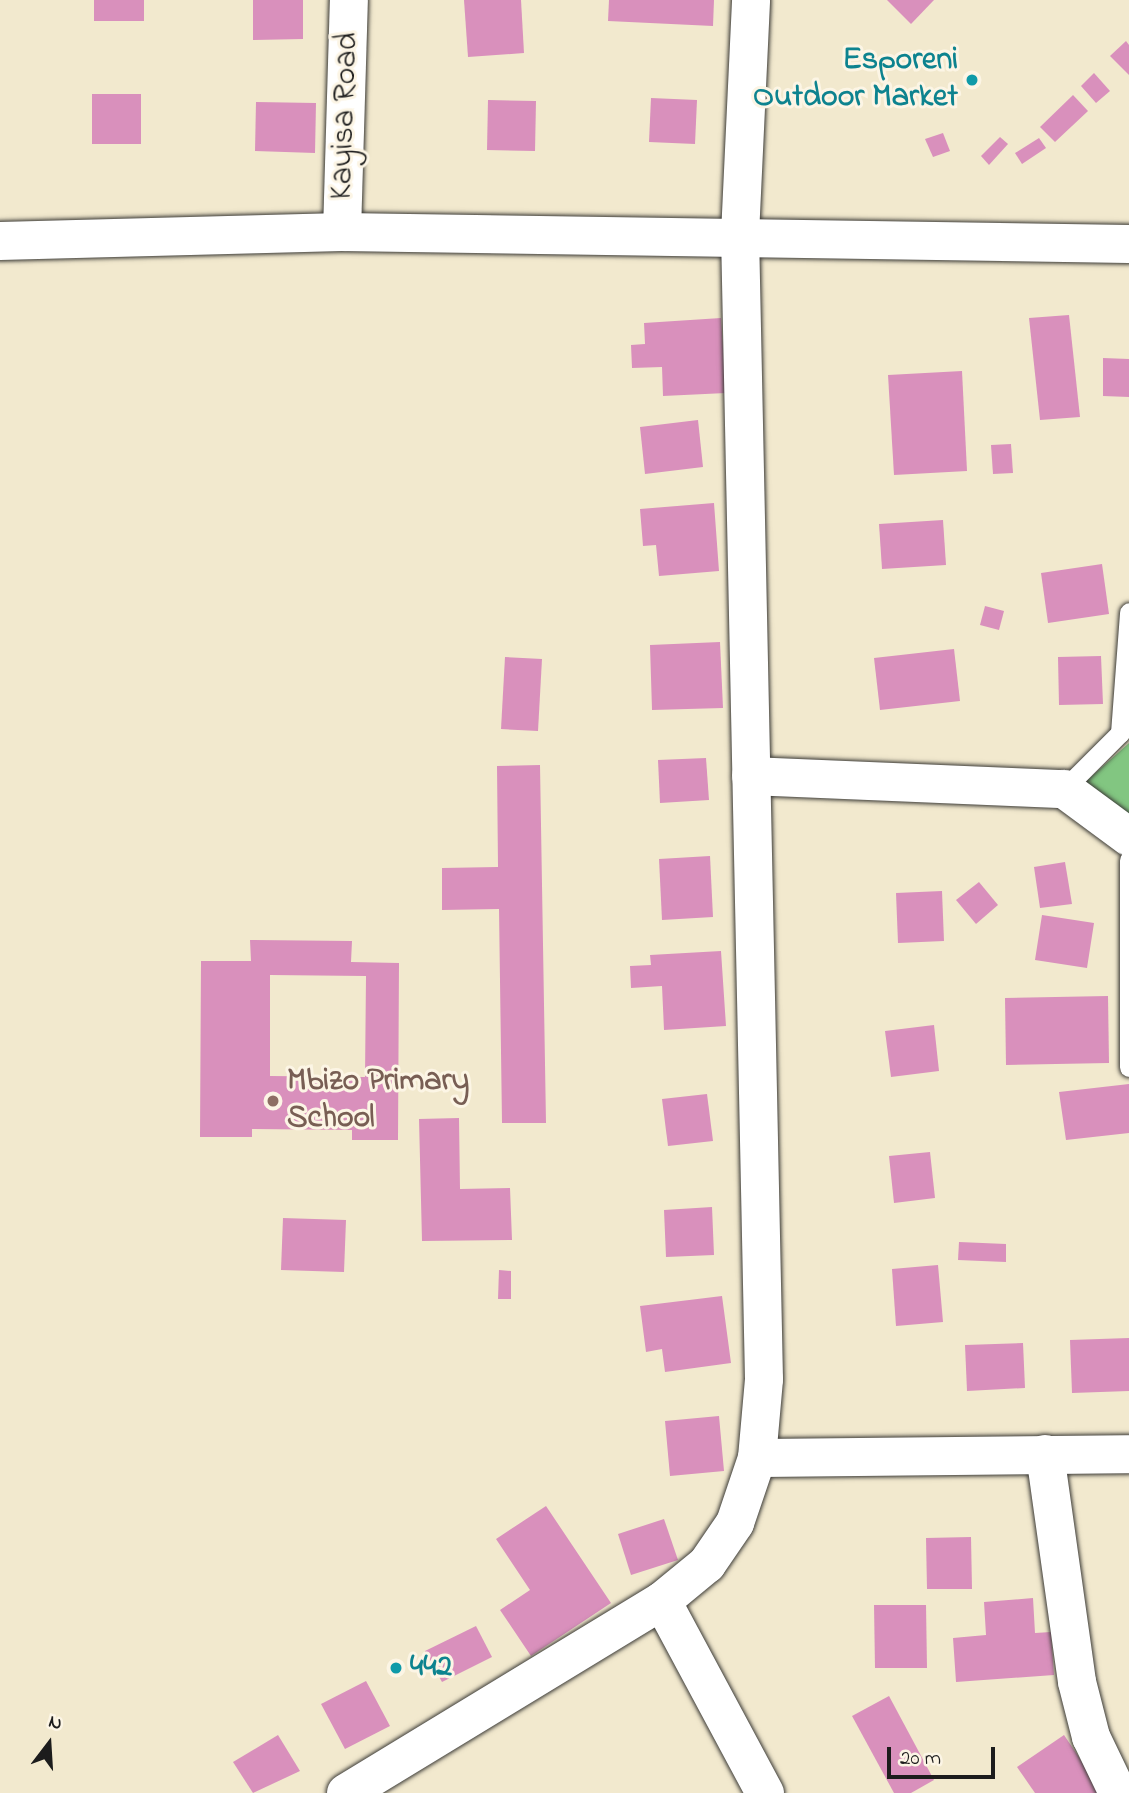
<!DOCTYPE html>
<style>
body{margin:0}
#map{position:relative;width:1129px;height:1793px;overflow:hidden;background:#f2e9ce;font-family:"Indie Flower",sans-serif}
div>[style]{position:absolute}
.green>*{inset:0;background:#82c681}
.building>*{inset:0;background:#d990bc}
.roads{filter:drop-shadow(0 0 2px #3c3b37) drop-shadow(0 0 2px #3c3b37)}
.service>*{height:19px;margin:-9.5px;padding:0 9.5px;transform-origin:9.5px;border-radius:9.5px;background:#fff}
.minor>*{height:38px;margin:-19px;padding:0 19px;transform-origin:19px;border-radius:19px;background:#fff}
.dots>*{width:19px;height:19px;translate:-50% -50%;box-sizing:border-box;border:4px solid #fcf5e5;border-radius:50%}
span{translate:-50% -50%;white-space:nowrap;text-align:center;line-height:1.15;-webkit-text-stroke:6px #fcf5e5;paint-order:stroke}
.culture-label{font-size:32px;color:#0d838f;font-weight:700}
.right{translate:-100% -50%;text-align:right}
.left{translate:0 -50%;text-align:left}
.street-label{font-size:32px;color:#1c1c1c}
.education-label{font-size:32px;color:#785e54;font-weight:700}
.north{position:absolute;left:14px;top:1709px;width:70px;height:70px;-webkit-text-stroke:5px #fcf5e5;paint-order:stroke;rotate:17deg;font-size:19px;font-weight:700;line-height:28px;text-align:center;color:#1c1c1c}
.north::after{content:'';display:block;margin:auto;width:24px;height:32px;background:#1c1c1c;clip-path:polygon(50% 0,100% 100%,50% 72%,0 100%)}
.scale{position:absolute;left:887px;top:1747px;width:108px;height:32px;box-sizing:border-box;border:4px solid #1c1c1c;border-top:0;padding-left:9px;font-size:21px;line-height:24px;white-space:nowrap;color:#1c1c1c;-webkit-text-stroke:5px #fcf5e5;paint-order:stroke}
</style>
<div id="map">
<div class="green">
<div style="clip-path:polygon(1129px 743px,1129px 816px,1083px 784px)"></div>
</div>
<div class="building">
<div style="clip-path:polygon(94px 0,144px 0,144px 21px,94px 21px)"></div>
<div style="clip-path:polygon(253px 0,303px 0,303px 39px,253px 40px)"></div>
<div style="clip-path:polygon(464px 0,521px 0,524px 53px,468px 57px)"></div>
<div style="clip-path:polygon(609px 0,714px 0,713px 26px,608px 21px)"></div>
<div style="clip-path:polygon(887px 0,934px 0,911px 24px)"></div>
<div style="clip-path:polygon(1126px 41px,1129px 45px,1129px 75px,1110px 56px)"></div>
<div style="clip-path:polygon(1094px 73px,1110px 91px,1096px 103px,1081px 86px)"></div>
<div style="clip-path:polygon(92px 94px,141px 94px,141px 144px,92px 144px)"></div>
<div style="clip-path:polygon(1073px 95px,1088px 111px,1055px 142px,1040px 127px)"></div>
<div style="clip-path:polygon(651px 98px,697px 100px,695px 144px,649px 142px)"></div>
<div style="clip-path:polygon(488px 100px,536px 101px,535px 151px,487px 150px)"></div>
<div style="clip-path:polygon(256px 102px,316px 103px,315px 153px,255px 151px)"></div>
<div style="clip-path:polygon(943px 133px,950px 151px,933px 157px,925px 139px)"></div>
<div style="clip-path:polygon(1000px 137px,1008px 144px,989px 165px,981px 156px)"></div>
<div style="clip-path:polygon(1039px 138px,1046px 148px,1022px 164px,1015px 153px)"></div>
<div style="clip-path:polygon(1069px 315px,1080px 417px,1040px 420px,1029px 318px)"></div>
<div style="clip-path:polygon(721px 318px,726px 393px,663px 396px,662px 367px,632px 368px,631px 345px,645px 344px,644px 323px)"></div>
<div style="clip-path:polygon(1103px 358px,1129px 359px,1129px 397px,1103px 396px)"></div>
<div style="clip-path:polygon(962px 371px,967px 471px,894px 475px,888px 375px)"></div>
<div style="clip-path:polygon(698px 420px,703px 467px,645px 474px,640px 427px)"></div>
<div style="clip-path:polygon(1011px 444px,1013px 473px,993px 474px,991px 445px)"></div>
<div style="clip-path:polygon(714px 503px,719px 571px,659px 576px,656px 545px,643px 546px,640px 509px)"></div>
<div style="clip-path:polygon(943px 520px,946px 565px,882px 569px,879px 524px)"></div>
<div style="clip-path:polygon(1102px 564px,1109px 614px,1048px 623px,1041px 573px)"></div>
<div style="clip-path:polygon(985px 606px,1004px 611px,999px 630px,980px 625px)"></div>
<div style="clip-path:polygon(720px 642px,723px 708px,652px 710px,650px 645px)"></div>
<div style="clip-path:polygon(954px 649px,960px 701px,880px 710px,874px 658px)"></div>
<div style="clip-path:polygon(1101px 656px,1103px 704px,1059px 705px,1058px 657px)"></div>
<div style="clip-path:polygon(505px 657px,542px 659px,538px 731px,501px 729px)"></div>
<div style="clip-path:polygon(706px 758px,709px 800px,660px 803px,658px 760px)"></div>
<div style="clip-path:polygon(540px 765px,546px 1123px,502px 1123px,499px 909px,442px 910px,442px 868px,498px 867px,497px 766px)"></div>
<div style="clip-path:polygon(710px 856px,713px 917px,662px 920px,659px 859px)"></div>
<div style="clip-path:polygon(1065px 862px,1072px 904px,1040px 908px,1034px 867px)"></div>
<div style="clip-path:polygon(979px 882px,998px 905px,976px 924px,956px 900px)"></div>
<div style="clip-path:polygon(942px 891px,944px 941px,898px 943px,896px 893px)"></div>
<div style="clip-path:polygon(1042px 915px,1094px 923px,1087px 968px,1035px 960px)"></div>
<div style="clip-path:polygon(evenodd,250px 940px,352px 941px,351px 962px,399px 963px,398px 1140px,352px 1140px,352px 1130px,252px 1129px,252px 1137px,200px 1137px,201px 961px,251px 961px,250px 940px,270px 975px,366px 976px,365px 1077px,270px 1076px,270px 975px)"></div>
<div style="clip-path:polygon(721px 951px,726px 1026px,664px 1030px,662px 986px,631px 988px,630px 966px,651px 965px,650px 955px)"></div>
<div style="clip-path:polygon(1108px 996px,1109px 1063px,1006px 1065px,1005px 998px)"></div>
<div style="clip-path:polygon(934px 1025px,939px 1071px,891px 1077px,885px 1031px)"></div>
<div style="clip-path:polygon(1129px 1084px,1129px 1133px,1066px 1140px,1059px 1092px)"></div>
<div style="clip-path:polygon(707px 1094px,713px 1141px,668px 1146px,662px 1099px)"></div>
<div style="clip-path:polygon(459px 1118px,460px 1189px,510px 1188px,512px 1240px,422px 1241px,419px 1119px)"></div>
<div style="clip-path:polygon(930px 1152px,935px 1198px,894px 1203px,889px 1156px)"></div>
<div style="clip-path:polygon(712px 1207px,714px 1255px,666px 1257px,664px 1210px)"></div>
<div style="clip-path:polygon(283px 1218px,346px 1220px,344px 1272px,281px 1270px)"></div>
<div style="clip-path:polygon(959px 1242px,1006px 1244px,1006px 1262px,958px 1260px)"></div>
<div style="clip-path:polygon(938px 1265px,943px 1322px,896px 1326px,892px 1269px)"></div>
<div style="clip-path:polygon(499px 1270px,511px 1271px,511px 1299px,498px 1299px)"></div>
<div style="clip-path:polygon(722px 1296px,731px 1363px,665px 1372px,662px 1349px,646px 1352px,640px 1306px)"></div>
<div style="clip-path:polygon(1129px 1338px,1129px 1391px,1072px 1393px,1070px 1340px)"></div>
<div style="clip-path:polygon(1023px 1343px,1025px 1388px,967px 1391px,965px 1345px)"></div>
<div style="clip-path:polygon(719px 1416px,724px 1471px,670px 1476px,665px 1421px)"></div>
<div style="clip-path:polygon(546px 1506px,611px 1603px,531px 1656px,500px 1610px,530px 1590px,496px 1539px)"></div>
<div style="clip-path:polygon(664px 1519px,678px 1560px,631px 1575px,618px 1534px)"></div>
<div style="clip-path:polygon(971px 1537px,972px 1589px,927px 1589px,926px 1538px)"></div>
<div style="clip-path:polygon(1033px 1598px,1035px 1633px,1051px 1632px,1054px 1675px,956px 1682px,953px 1638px,986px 1635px,984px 1602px)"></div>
<div style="clip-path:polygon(874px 1605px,926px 1605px,927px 1668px,875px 1668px)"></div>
<div style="clip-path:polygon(476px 1626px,492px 1657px,442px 1682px,425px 1651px)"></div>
<div style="clip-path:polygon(366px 1681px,390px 1726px,345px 1749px,321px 1704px)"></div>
<div style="clip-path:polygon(889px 1696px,934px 1780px,911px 1793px,894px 1793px,852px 1716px)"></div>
<div style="clip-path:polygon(278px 1735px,300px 1771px,253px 1793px,233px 1762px)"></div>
<div style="clip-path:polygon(1064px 1735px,1103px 1793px,1035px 1793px,1017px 1767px)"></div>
</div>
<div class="roads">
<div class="service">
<div style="left:1064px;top:789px;width:79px;rotate:-45deg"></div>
<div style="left:1120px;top:733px;width:121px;rotate:-85.7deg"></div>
<div style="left:1129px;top:860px;width:207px;rotate:90deg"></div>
</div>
<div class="minor">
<div style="left:342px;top:232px;width:232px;rotate:-88.3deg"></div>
<div style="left:0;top:241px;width:342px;rotate:-1.5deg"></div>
<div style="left:342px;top:232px;width:787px;rotate:0.87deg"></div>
<div style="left:751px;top:776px;width:313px;rotate:2.4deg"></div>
<div style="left:1064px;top:789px;width:81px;rotate:36.4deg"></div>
<div style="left:1045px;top:1454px;width:230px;rotate:82deg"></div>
<div style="left:1077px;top:1682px;width:57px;rotate:75.7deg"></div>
<div style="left:1091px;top:1737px;width:62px;rotate:64.3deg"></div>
<div style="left:757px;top:1458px;width:372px;rotate:-0.6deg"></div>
<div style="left:662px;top:1601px;width:218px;rotate:61.8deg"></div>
<div style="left:346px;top:1793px;width:370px;rotate:-31.3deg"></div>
<div style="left:662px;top:1601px;width:58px;rotate:-39.4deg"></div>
<div style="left:707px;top:1564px;width:50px;rotate:-55.7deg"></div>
<div style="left:735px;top:1523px;width:69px;rotate:-71.3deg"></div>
<div style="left:757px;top:1458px;width:79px;rotate:-84.9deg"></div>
<div style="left:764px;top:1379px;width:1144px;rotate:-91.2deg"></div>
<div style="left:740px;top:235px;width:235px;rotate:-87.3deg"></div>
</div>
</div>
<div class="dots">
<div style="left:972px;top:80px;background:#0f9aa8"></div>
<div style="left:273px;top:1101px;background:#8d6e63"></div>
<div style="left:396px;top:1668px;background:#0f9aa8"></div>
</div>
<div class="culture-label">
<span class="right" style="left:958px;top:80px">Esporeni<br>Outdoor Market</span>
<span class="left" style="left:410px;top:1668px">442</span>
</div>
<div class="street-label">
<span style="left:346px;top:116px;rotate:-88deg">Kayisa Road</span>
</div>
<div class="education-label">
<span class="left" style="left:287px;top:1101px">Mbizo Primary<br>School</span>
</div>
<div class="north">N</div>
<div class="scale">20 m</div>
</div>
